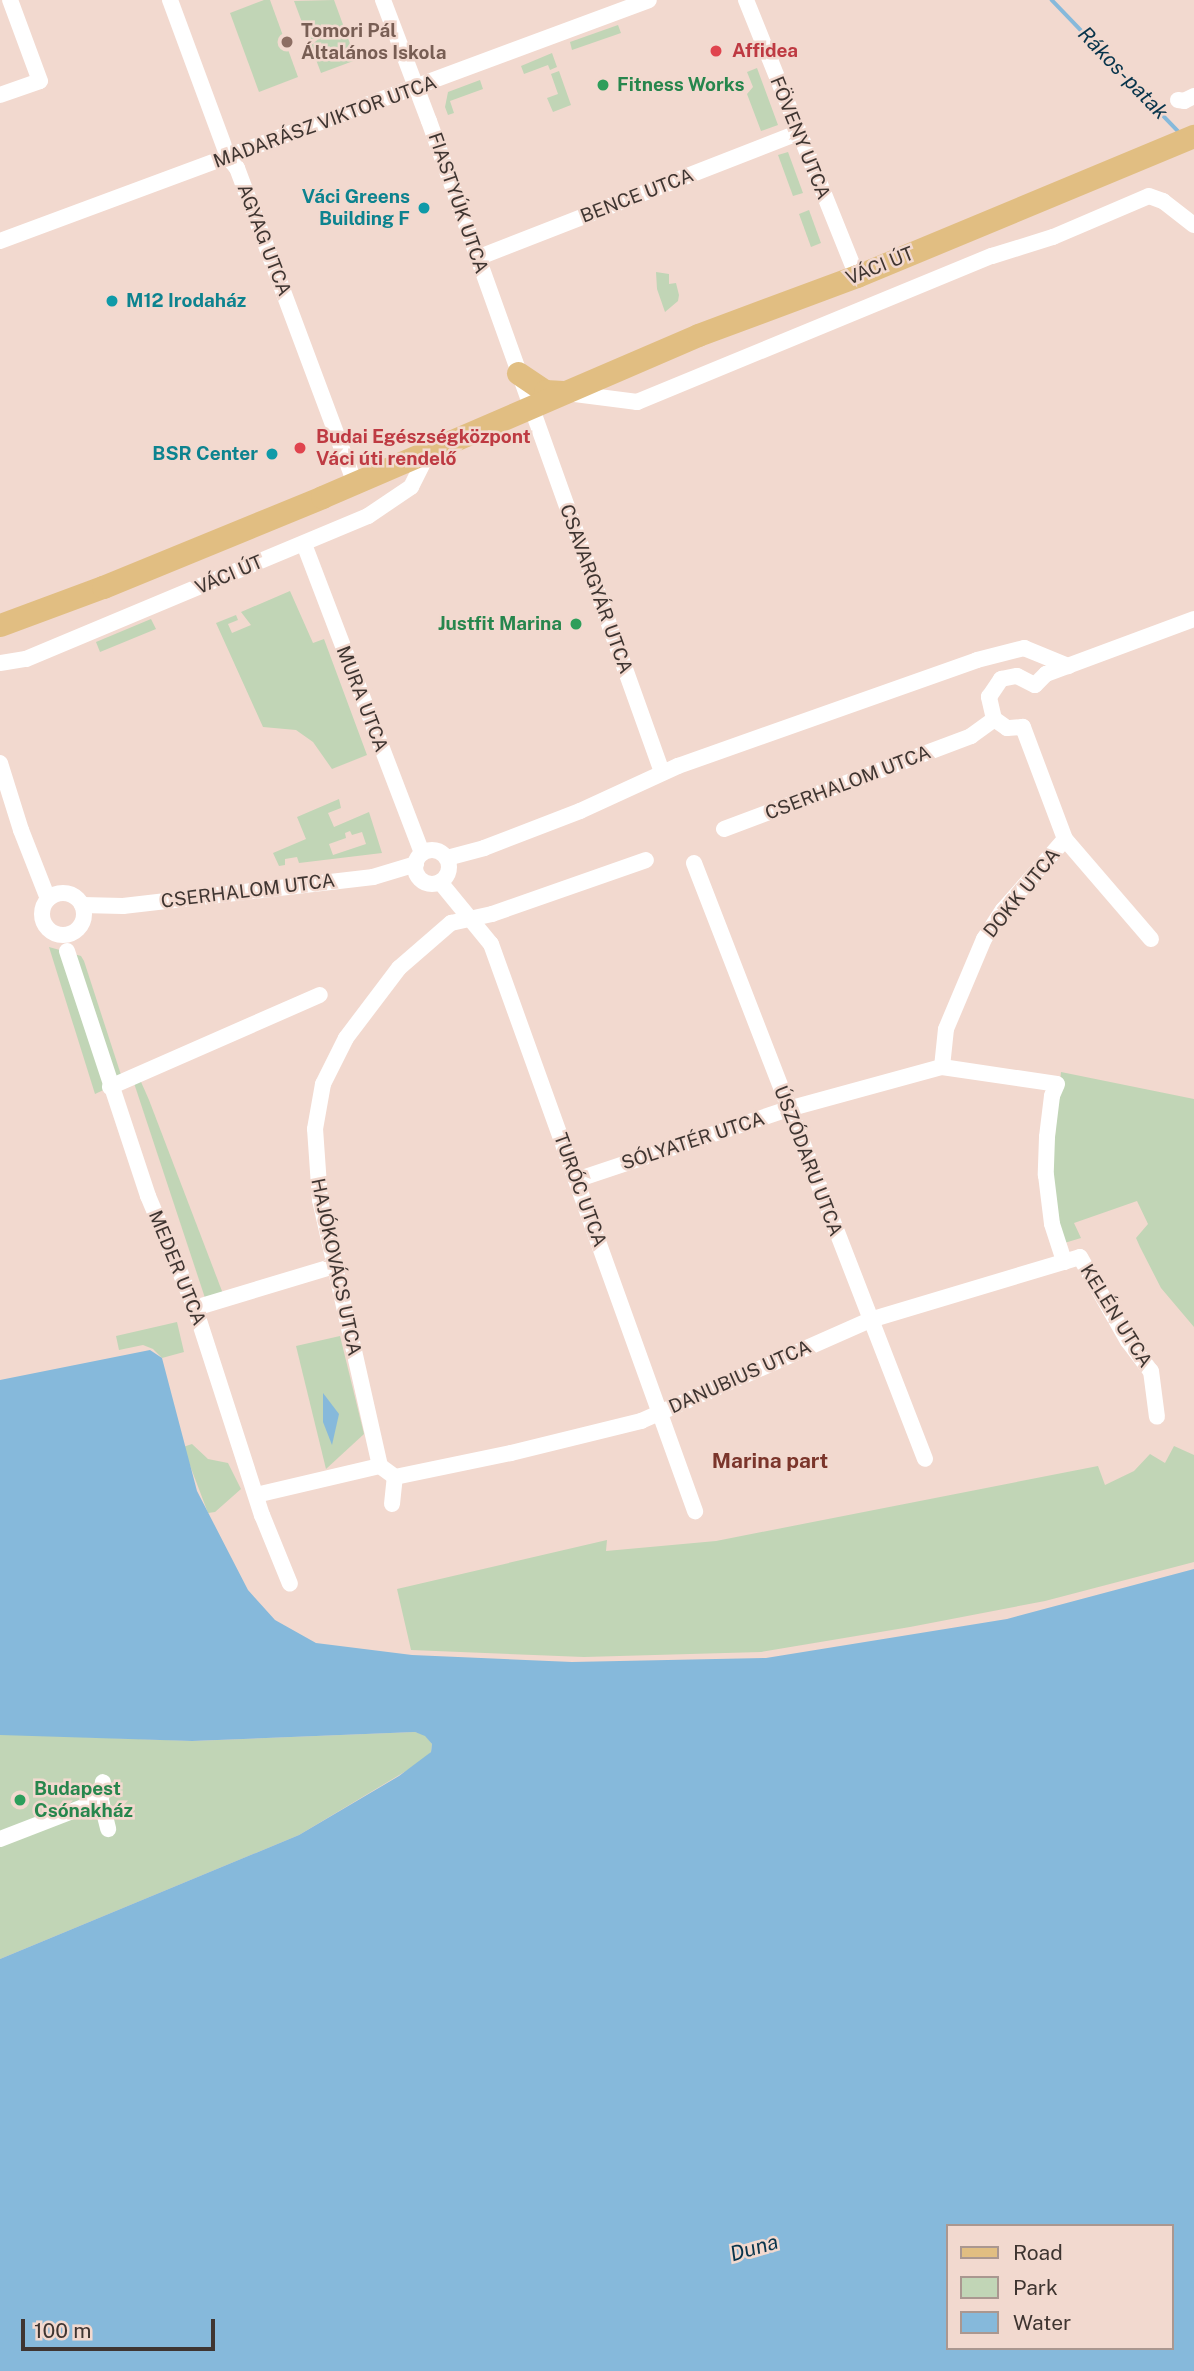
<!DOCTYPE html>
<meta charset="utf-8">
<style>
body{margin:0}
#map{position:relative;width:1194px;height:2371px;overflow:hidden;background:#f2d9cf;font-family:"Public Sans",sans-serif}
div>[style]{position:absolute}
.green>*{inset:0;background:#c1d5b6}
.water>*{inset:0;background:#86b9db}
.stream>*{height:3.5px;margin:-1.75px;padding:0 1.75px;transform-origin:1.75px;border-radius:1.75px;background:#86b9db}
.street>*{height:16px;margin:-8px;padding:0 8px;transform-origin:8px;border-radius:8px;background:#fff}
.street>.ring{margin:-8px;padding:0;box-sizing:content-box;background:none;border:16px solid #fff;border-radius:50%}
.primary>*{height:23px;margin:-11.5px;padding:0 11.5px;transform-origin:11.5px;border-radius:11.5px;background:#e1be82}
.dots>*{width:19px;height:19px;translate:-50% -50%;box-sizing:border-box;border:4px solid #f2d9cf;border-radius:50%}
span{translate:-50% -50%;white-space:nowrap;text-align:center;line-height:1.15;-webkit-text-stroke:5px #f2d9cf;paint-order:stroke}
.education-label{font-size:19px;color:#785e54;font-weight:700}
.left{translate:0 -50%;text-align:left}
.health-label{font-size:19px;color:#be3a42;font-weight:700}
.leisure-label{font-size:19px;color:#27864d;font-weight:700}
.right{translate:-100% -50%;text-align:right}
.street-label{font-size:19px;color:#3f3531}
.culture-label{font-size:19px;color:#0d838f;font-weight:700}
.water-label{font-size:21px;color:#07344b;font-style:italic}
.neighbourhood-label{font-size:21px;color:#7b352b;font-weight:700}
.legend{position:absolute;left:946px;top:2224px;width:228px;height:126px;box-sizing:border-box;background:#f2d9cf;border:2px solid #aa9790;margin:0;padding:9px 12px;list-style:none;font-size:21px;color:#3f3531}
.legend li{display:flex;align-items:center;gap:14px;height:35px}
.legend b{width:35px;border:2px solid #aa9790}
.scale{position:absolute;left:21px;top:2319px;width:194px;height:32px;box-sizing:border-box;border:4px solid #3f3531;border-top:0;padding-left:9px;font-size:21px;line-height:24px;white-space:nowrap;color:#3f3531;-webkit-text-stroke:5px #f2d9cf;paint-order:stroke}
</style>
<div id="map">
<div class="green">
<div style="clip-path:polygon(264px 0,270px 0,298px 77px,259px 92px,230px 13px)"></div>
<div style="clip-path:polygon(334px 0,356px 60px,321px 73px,294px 1px)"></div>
<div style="clip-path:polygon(618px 25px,621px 33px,572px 50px,570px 42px)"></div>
<div style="clip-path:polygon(552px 53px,557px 67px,550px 70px,548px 65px,524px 74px,521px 66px)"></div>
<div style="clip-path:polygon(757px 68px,778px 125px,761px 131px,747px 94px,753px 87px,747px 72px)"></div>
<div style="clip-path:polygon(559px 71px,571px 105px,553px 112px,547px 98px,558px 94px,551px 74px)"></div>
<div style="clip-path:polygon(480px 80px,483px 89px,450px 101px,454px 113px,448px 115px,445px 107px,448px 92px)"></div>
<div style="clip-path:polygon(788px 152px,803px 193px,793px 196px,778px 155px)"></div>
<div style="clip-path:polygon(809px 210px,821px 243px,811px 247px,799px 214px)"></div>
<div style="clip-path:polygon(656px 272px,669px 274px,669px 284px,676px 283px,679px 295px,678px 301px,665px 312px,657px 289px)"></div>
<div style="clip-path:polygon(290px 591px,313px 643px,324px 639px,367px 755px,332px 769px,313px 742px,296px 730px,263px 727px,216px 623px,236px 615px,238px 620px,228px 624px,232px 633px,251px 625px,241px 612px)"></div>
<div style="clip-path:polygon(151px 619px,156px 629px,100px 652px,96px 642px)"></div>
<div style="clip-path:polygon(evenodd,339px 799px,341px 808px,328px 813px,334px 827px,369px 812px,382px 853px,299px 863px,297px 857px,285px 859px,285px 865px,279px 866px,273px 853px,306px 839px,297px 817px,339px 799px,350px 831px,352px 835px,362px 832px,366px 844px,333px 855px,329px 844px,346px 838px,345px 833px,350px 831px)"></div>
<div style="clip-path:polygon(49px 947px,81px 956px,84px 961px,123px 1081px,95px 1094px)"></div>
<div style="clip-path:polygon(1061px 1072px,1194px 1099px,1194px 1327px,1161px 1288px,1140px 1247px,1136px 1238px,1148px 1224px,1137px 1201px,1074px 1223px,1081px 1238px,1061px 1244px,1051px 1177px)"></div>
<div style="clip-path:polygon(138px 1075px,149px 1100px,225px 1299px,207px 1304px,132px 1077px)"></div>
<div style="clip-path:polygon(177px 1322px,184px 1352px,162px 1358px,153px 1349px,143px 1345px,119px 1350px,116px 1336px)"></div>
<div style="clip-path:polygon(340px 1336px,364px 1434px,326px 1469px,296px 1346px)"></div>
<div style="clip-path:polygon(192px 1444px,208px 1459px,228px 1463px,241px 1489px,215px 1512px,208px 1513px,183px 1447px)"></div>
<div style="clip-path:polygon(1174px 1446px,1194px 1455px,1194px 1562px,1045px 1601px,910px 1627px,761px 1652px,584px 1657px,411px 1650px,397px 1589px,607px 1540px,606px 1551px,716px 1541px,1098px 1466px,1105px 1485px,1134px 1471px,1150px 1454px,1165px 1463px)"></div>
<div style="clip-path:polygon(415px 1732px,425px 1735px,432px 1744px,431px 1752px,421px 1762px,299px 1835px,0 1959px,0 1734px,193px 1741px)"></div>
</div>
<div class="water">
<div style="clip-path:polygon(evenodd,150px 1350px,162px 1358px,197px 1491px,248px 1590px,275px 1620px,316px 1643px,412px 1655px,572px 1662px,766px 1658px,1007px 1619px,1194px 1569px,1194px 2371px,0 2371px,0 1959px,299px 1835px,399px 1776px,431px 1752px,432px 1744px,425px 1736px,415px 1732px,192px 1741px,0 1735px,0 1380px,150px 1350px,947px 2226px,1171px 2226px,1171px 2348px,947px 2348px,947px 2226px)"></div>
<div style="clip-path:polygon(323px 1393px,339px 1414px,332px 1445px,323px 1422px)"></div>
</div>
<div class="stream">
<div style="left:1052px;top:0;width:183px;rotate:46.1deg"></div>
</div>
<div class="street">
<div style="left:170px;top:0;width:167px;rotate:69.7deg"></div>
<div style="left:228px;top:157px;width:14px;rotate:51deg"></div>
<div style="left:237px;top:168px;width:336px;rotate:69.5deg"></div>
<div style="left:383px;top:0;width:129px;rotate:69.2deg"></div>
<div style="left:429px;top:121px;width:691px;rotate:70.31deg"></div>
<div style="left:746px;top:0;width:297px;rotate:68.1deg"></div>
<div style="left:0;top:95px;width:42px;rotate:-19.3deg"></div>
<div style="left:40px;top:81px;width:86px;rotate:-110.3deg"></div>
<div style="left:1178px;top:100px;width:6px;rotate:9deg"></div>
<div style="left:1184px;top:101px;width:11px;rotate:-27deg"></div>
<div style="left:0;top:241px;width:692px;rotate:-20.37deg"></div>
<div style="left:477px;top:258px;width:344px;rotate:-21.3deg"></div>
<div style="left:567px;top:393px;width:71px;rotate:7.3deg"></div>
<div style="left:637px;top:402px;width:384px;rotate:-22.4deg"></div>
<div style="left:992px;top:256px;width:64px;rotate:-17.3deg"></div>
<div style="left:1053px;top:237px;width:104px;rotate:-23.1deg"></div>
<div style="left:1149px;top:196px;width:15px;rotate:20deg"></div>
<div style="left:1163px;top:201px;width:39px;rotate:38deg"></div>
<div style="left:304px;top:544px;width:331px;rotate:69.1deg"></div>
<div style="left:0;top:663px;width:26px;rotate:-9deg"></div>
<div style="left:26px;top:659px;width:371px;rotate:-22.7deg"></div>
<div style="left:368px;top:516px;width:52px;rotate:-34deg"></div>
<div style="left:411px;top:487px;width:42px;rotate:-63.4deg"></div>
<div style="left:0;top:763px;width:70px;rotate:72.6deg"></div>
<div style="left:21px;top:830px;width:74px;rotate:68.6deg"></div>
<div style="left:724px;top:829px;width:264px;rotate:-20.6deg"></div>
<div style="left:971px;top:736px;width:29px;rotate:-36deg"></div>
<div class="ring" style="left:415px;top:850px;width:18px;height:18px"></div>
<div style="left:447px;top:858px;width:38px;rotate:-15deg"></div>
<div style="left:484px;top:848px;width:103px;rotate:-21.1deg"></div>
<div style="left:580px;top:811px;width:108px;rotate:-24.7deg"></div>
<div style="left:678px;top:766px;width:317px;rotate:-19.5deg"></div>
<div style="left:977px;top:660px;width:49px;rotate:-14.3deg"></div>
<div style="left:1024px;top:648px;width:48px;rotate:22.2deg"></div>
<div style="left:694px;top:863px;width:639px;rotate:68.81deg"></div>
<div style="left:440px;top:882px;width:80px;rotate:50.6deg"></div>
<div style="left:491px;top:944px;width:603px;rotate:70.21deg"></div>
<div class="ring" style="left:42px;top:893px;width:26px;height:26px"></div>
<div style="left:82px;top:905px;width:41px;rotate:1.4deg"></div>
<div style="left:123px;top:906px;width:252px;rotate:-6.6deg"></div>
<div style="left:373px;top:877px;width:45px;rotate:-16.8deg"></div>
<div style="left:1151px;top:939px;width:132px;rotate:-130.7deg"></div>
<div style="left:1065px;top:839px;width:120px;rotate:-110.6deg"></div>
<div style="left:1023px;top:727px;width:16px;rotate:176deg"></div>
<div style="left:1007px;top:728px;width:16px;rotate:-145deg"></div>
<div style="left:994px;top:719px;width:23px;rotate:-103deg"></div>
<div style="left:989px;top:697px;width:22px;rotate:-56deg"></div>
<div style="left:1001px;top:679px;width:16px;rotate:-11deg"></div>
<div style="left:1017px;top:676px;width:20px;rotate:27deg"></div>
<div style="left:1035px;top:685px;width:16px;rotate:-45deg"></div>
<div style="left:1046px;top:674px;width:158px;rotate:-20.4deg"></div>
<div style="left:67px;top:951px;width:258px;rotate:71.7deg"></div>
<div style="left:148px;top:1196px;width:121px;rotate:67.2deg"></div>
<div style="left:195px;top:1308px;width:218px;rotate:72.1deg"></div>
<div style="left:262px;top:1515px;width:74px;rotate:67.9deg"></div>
<div style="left:942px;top:1067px;width:38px;rotate:-84deg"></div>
<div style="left:946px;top:1029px;width:98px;rotate:-67.1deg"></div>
<div style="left:984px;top:939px;width:35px;rotate:-57deg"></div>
<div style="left:1003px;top:910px;width:94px;rotate:-48.9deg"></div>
<div style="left:110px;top:1087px;width:229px;rotate:-23.7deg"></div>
<div style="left:576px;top:1180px;width:224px;rotate:-18.5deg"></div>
<div style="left:788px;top:1109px;width:160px;rotate:-15.3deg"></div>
<div style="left:942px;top:1067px;width:116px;rotate:8.4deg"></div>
<div style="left:1057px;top:1084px;width:13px;rotate:113deg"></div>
<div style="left:1052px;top:1096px;width:41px;rotate:97deg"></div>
<div style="left:1047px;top:1137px;width:38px;rotate:92deg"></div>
<div style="left:1046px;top:1175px;width:49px;rotate:83deg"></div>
<div style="left:1052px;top:1224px;width:40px;rotate:72deg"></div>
<div style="left:195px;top:1308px;width:145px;rotate:-16.8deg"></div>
<div style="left:395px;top:1477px;width:118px;rotate:-11.7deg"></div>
<div style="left:511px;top:1453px;width:134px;rotate:-13.8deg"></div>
<div style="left:641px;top:1421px;width:250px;rotate:-23.8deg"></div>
<div style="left:870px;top:1320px;width:219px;rotate:-16.7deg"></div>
<div style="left:1080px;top:1257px;width:97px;rotate:60.3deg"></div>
<div style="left:1128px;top:1341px;width:38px;rotate:53deg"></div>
<div style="left:1151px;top:1371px;width:46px;rotate:82.6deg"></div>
<div style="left:256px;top:1495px;width:127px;rotate:-13.2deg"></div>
<div style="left:392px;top:1504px;width:27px;rotate:-84deg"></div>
<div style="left:395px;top:1477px;width:19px;rotate:-144deg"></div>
<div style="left:380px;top:1466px;width:273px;rotate:-102.7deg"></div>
<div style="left:320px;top:1200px;width:71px;rotate:-94deg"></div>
<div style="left:315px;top:1129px;width:46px;rotate:-79.9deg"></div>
<div style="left:323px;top:1084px;width:51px;rotate:-63.4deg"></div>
<div style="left:346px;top:1038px;width:88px;rotate:-52.9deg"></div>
<div style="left:399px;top:968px;width:69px;rotate:-40.9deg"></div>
<div style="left:451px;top:923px;width:42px;rotate:-12.4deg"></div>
<div style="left:492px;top:914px;width:163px;rotate:-19.3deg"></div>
<div style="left:101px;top:1800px;width:18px;rotate:-84deg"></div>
<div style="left:0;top:1839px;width:108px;rotate:-21.1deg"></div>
<div style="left:101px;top:1800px;width:30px;rotate:76deg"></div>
</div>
<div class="primary">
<div style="left:518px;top:373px;width:32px;rotate:34deg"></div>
<div style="left:545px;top:391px;width:18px;rotate:3deg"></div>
<div style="left:0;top:625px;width:110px;rotate:-20.3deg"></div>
<div style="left:103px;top:587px;width:237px;rotate:-22.3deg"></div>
<div style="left:322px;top:497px;width:409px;rotate:-23.3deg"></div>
<div style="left:698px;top:335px;width:170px;rotate:-20.4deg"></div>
<div style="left:857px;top:276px;width:365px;rotate:-22.6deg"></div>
</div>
<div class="dots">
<div style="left:287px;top:42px;background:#8d6e63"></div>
<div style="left:716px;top:51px;background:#e0444e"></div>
<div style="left:603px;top:85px;background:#2e9e5b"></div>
<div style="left:424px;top:208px;background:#0f9aa8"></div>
<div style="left:112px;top:301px;background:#0f9aa8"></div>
<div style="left:300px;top:448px;background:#e0444e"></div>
<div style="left:272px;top:454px;background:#0f9aa8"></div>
<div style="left:576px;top:624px;background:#2e9e5b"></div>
<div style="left:20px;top:1800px;background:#2e9e5b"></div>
</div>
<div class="education-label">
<span class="left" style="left:301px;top:42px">Tomori Pál<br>Általános Iskola</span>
</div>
<div class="health-label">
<span class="left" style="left:732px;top:51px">Affidea</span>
<span class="left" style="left:316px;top:448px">Budai Egészségközpont<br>Váci úti rendelő</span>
</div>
<div class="leisure-label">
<span class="left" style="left:617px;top:85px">Fitness Works</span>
<span class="right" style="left:562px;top:624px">Justfit Marina</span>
<span class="left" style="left:34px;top:1800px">Budapest<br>Csónakház</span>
</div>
<div class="street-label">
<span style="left:325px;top:122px;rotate:-20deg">MADARÁSZ VIKTOR UTCA</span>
<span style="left:800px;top:138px;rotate:68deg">FÖVENY UTCA</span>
<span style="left:637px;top:196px;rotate:-21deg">BENCE UTCA</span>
<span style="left:458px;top:203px;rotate:71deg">FIASTYÚK UTCA</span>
<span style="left:264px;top:240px;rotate:69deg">AGYAG UTCA</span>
<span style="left:880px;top:266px;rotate:-22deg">VÁCI ÚT</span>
<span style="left:229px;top:575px;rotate:-23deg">VÁCI ÚT</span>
<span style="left:596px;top:589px;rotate:70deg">CSAVARGYÁR UTCA</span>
<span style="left:362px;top:699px;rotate:69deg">MURA UTCA</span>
<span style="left:848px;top:783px;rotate:-21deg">CSERHALOM UTCA</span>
<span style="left:248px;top:891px;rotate:-7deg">CSERHALOM UTCA</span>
<span style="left:1022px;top:893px;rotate:-51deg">DOKK UTCA</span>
<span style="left:693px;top:1141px;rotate:-18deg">SÓLYATÉR UTCA</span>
<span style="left:808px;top:1161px;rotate:69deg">ÚSZÓDARU UTCA</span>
<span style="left:580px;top:1190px;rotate:70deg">TURÓC UTCA</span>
<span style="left:336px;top:1267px;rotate:78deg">HAJÓKOVÁCS UTCA</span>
<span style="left:177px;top:1268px;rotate:68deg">MEDER UTCA</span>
<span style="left:1116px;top:1316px;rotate:58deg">KELÉN UTCA</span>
<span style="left:740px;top:1377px;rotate:-24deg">DANUBIUS UTCA</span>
</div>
<div class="culture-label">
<span class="right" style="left:410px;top:208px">Váci Greens<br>Building F</span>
<span class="left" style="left:126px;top:301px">M12 Irodaház</span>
<span class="right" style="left:258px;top:454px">BSR Center</span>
</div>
<div class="water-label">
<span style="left:1123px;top:73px;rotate:46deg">Rákos-patak</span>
<span style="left:754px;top:2248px;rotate:-16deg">Duna</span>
</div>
<div class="neighbourhood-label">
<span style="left:770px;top:1461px">Marina part</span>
</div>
<ul class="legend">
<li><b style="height:9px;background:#e1be82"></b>Road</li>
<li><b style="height:19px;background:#c1d5b6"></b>Park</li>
<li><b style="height:19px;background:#86b9db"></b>Water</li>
</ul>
<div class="scale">100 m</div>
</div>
